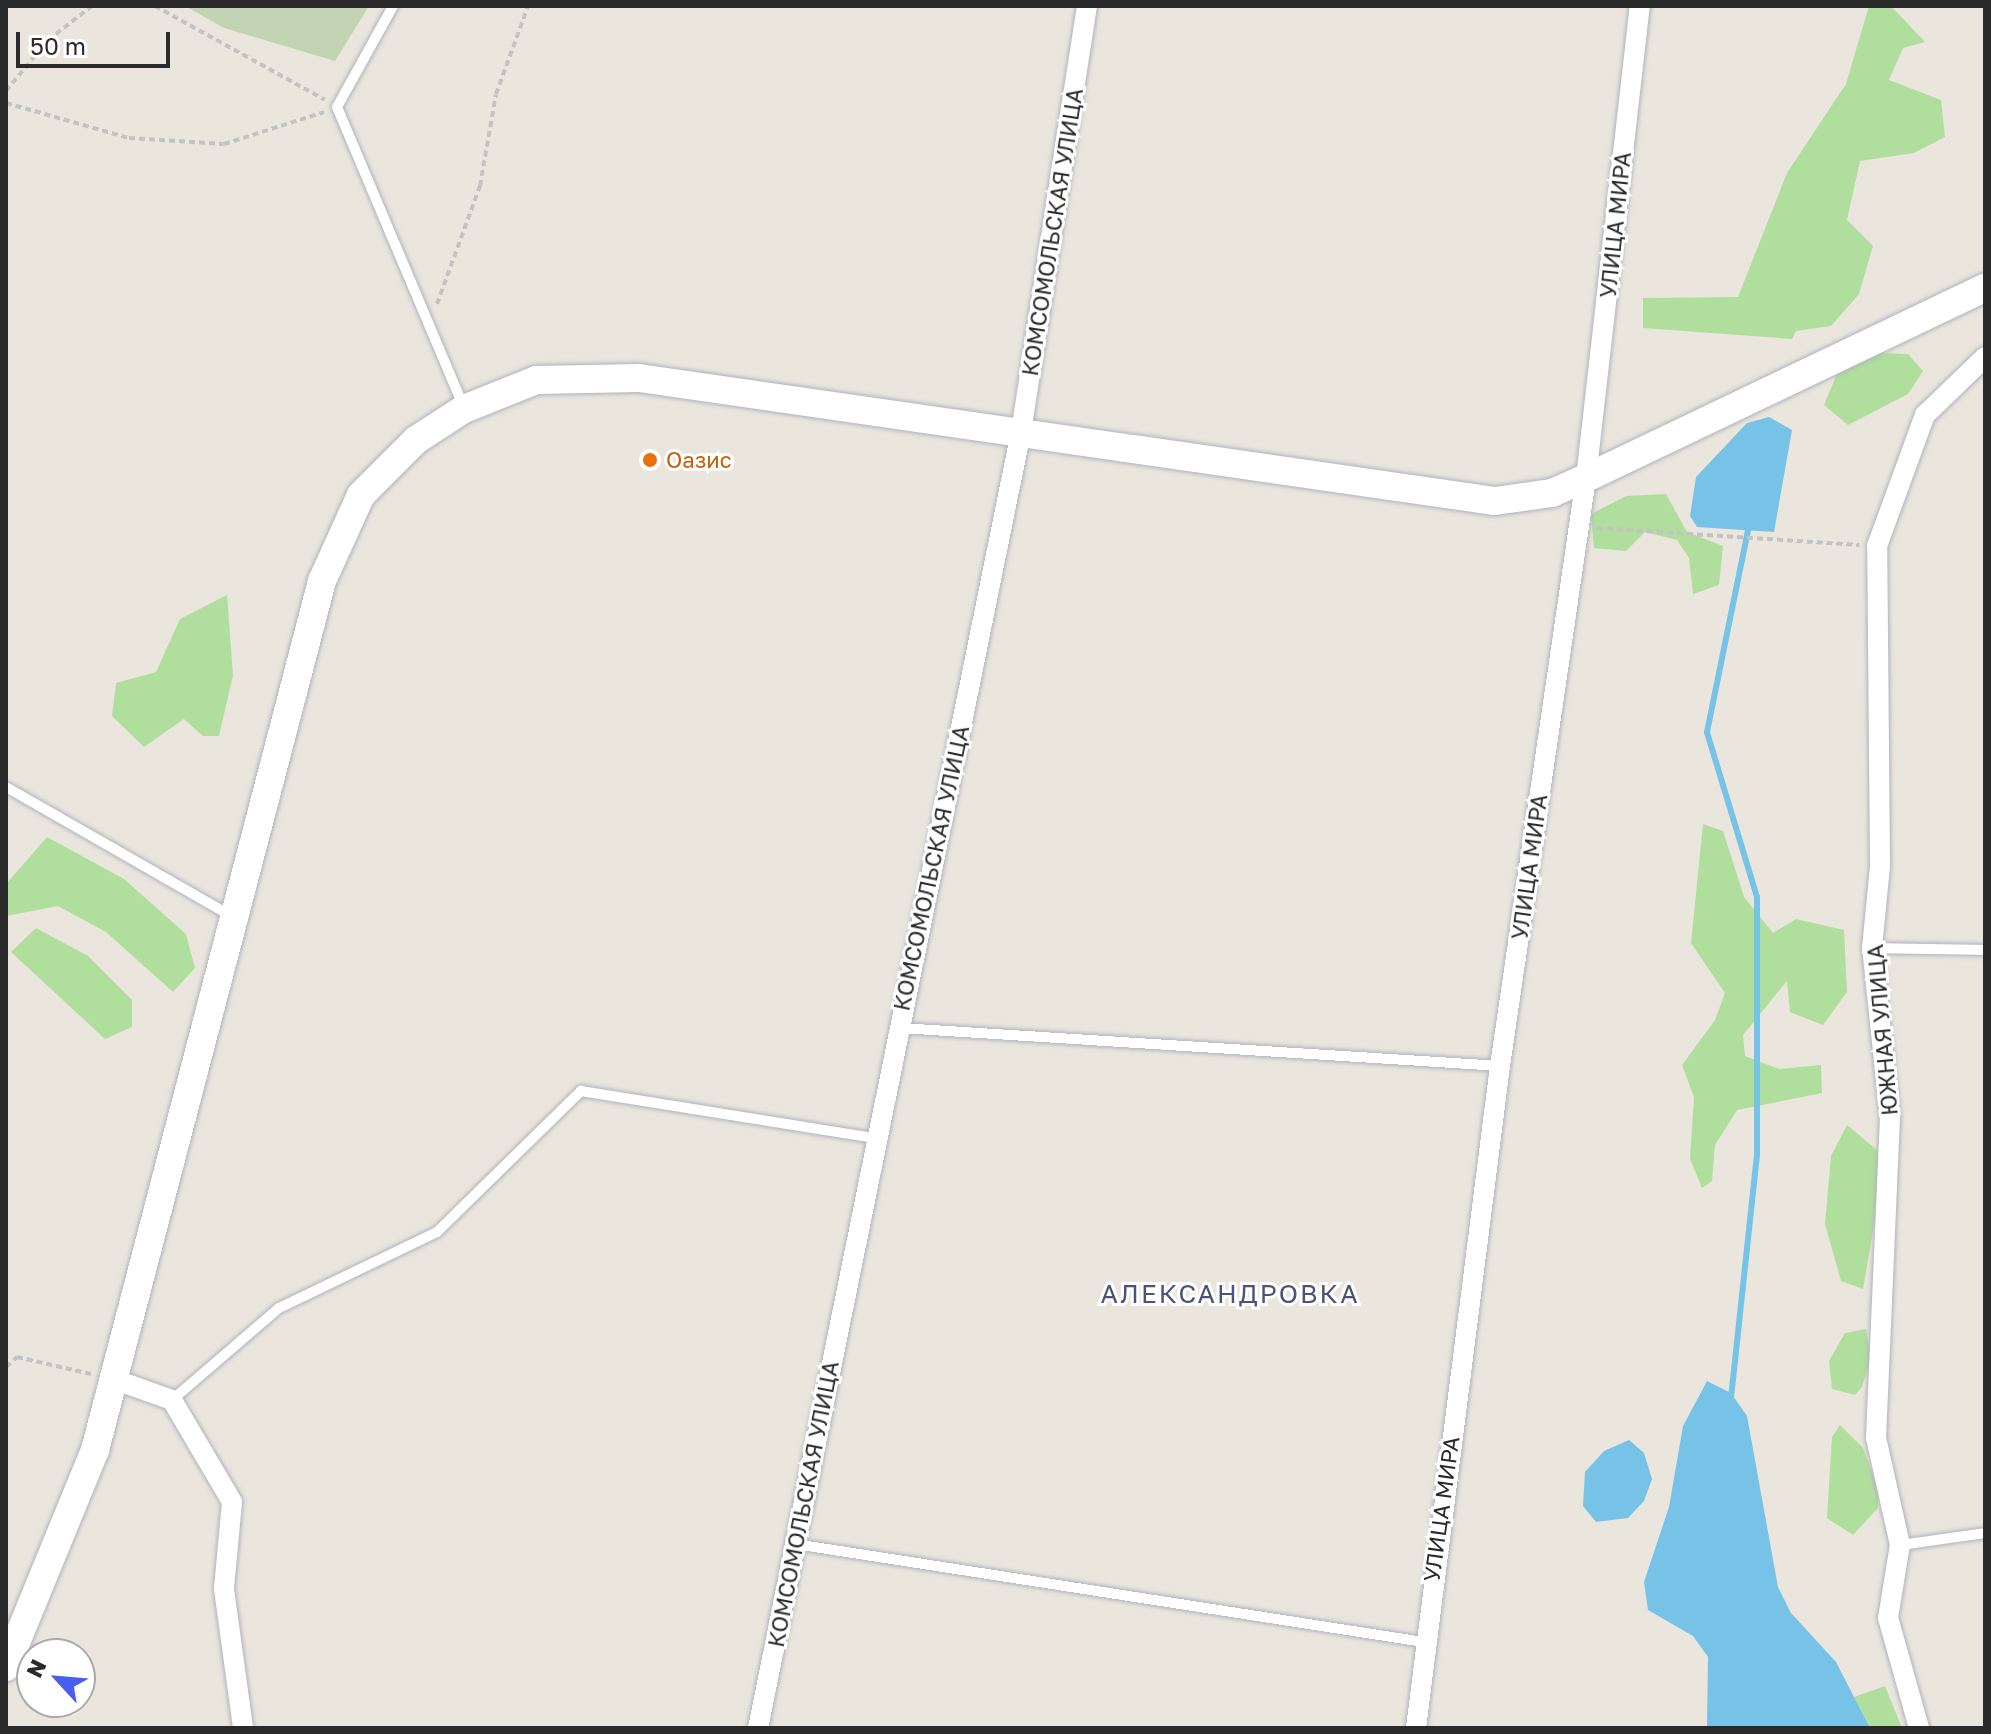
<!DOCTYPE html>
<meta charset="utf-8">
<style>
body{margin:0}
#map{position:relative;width:1991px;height:1734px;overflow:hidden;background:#ebe6dd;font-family:"Golos Text",sans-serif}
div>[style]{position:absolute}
.green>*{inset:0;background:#b0de9d}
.cemetery>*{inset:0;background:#c3d4b5}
.water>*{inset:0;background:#77c3e7}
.stream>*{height:6px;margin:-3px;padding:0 3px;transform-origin:3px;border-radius:3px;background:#77c3e7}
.path>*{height:4px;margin-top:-2px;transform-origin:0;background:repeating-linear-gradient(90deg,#c3c3c3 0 6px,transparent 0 10px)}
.roads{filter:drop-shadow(0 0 2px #b0b3bd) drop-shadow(0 0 2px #b0b3bd)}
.lane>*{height:10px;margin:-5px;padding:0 5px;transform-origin:5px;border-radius:5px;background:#fff}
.street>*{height:20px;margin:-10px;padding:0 10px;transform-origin:10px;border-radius:10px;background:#fff}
.secondary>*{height:28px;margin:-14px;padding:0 14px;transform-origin:14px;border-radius:14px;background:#fff}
.dots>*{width:22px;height:22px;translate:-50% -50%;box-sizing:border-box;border:4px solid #fff;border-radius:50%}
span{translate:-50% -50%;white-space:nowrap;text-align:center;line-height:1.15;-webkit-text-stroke:6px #fff;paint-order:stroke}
.street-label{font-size:22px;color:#2a2a2a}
.food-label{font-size:22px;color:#c56008}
.left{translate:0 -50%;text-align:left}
.quarter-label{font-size:26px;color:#4d5378;letter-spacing:2px}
.frame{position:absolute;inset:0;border:8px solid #2a2a2a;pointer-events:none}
.north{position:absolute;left:16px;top:1638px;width:80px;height:80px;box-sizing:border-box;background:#fff;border:2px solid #aaa;border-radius:50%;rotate:296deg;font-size:22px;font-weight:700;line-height:32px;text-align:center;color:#2a2a2a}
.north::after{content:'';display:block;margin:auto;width:28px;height:36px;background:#475eee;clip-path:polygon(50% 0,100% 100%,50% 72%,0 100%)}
.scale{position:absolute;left:16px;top:32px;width:154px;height:36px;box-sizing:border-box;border:4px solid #2a2a2a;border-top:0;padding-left:10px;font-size:24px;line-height:28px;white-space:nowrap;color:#2a2a2a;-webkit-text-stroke:6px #fff;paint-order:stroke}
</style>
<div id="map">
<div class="green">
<div style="clip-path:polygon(1869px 6px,1891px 6px,1925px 42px,1903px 48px,1889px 80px,1941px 100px,1945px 137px,1914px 153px,1860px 161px,1847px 220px,1873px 246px,1859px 294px,1831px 326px,1796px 331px,1792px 339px,1643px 328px,1643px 298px,1738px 297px,1787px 173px,1846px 84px)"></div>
<div style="clip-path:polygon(1876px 353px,1908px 354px,1923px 371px,1908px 394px,1848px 425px,1824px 405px,1837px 374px)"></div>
<div style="clip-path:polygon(1666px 494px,1687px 532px,1723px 546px,1719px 585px,1693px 594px,1689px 558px,1677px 540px,1645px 532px,1626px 551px,1594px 548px,1591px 514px,1626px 496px)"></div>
<div style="clip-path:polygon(227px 595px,233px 675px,219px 736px,203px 736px,184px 719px,144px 747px,112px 716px,116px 683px,156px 672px,180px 619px)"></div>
<div style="clip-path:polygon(1703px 824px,1723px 831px,1744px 897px,1773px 933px,1796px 919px,1844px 930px,1847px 992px,1823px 1025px,1790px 1012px,1787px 981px,1743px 1035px,1745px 1056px,1779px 1069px,1821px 1065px,1822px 1093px,1737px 1110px,1715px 1145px,1712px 1181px,1702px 1188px,1690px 1159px,1694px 1097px,1682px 1065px,1715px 1020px,1725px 993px,1691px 943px)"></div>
<div style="clip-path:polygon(47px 837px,124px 879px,186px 934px,195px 968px,173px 992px,106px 932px,58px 906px,6px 916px,6px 884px)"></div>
<div style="clip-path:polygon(36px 928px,88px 956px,132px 1000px,132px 1027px,105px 1039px,11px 952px)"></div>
<div style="clip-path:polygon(1847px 1125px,1877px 1150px,1880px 1190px,1863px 1289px,1841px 1281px,1825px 1224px,1831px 1156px)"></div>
<div style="clip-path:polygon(1866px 1329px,1871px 1358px,1862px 1387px,1855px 1395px,1832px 1389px,1829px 1361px,1845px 1333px)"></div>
<div style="clip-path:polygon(1840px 1425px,1863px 1448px,1878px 1488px,1878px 1508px,1853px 1535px,1827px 1518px,1832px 1437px)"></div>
<div style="clip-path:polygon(1885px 1686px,1902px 1728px,1870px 1728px,1854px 1697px)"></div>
</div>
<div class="cemetery">
<div style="clip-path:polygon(185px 6px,369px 6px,335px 61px,224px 28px)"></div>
</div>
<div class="water">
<div style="clip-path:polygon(1769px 417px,1792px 430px,1774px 532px,1697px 527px,1690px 516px,1696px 477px,1747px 423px)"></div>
<div style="clip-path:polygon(1707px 1381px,1731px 1393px,1747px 1416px,1778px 1587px,1791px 1613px,1836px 1662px,1870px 1728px,1707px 1728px,1708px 1657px,1693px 1636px,1648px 1610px,1644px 1582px,1669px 1507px,1683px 1426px)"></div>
<div style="clip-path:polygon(1629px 1440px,1644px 1453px,1652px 1479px,1644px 1501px,1628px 1518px,1596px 1522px,1583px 1506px,1585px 1472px,1604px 1451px)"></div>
</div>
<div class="stream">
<div style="left:1731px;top:1398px;width:246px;rotate:-83.9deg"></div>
<div style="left:1757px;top:1153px;width:256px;rotate:-90deg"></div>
<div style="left:1757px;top:897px;width:172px;rotate:-106.9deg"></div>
<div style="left:1707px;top:732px;width:206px;rotate:-78.5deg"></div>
</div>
<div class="path">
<div style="left:155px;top:6px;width:194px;rotate:28.9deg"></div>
<div style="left:6px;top:91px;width:66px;rotate:-50.5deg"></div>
<div style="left:48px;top:40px;width:56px;rotate:-37.7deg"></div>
<div style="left:6px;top:103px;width:128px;rotate:15.9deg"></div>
<div style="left:129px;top:138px;width:95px;rotate:3.6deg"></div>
<div style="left:224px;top:144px;width:105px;rotate:-17.7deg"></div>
<div style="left:437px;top:304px;width:126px;rotate:-70deg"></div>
<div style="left:480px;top:186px;width:93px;rotate:-80.1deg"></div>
<div style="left:496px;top:94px;width:94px;rotate:-70deg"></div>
<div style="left:1597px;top:528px;width:263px;rotate:3.7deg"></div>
<div style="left:6px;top:1367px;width:15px;rotate:-42deg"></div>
<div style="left:17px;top:1357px;width:76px;rotate:12.9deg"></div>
</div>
<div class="roads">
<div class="lane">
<div style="left:393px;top:6px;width:115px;rotate:119deg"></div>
<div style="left:337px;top:107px;width:326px;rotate:67.1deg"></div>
<div style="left:6px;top:787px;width:262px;rotate:29.8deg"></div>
<div style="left:1872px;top:948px;width:113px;rotate:1deg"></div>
<div style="left:900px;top:1028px;width:601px;rotate:3.62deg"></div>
<div style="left:172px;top:1400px;width:141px;rotate:-40.7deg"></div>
<div style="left:279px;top:1308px;width:175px;rotate:-25.7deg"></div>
<div style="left:437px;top:1232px;width:202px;rotate:-44.4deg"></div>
<div style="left:581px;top:1091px;width:299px;rotate:9.1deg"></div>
<div style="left:795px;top:1544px;width:637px;rotate:8.86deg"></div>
<div style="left:1900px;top:1545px;width:86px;rotate:-8deg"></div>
</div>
<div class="street">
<div style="left:113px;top:1379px;width:63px;rotate:19.6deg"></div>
<div style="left:172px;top:1400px;width:118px;rotate:59.5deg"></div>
<div style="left:232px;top:1502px;width:87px;rotate:95.3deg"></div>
<div style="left:224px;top:1589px;width:140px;rotate:82.2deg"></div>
<div style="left:758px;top:1728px;width:1322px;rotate:-78.53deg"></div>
<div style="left:1021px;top:432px;width:431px;rotate:-81.2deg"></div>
<div style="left:1416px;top:1728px;width:667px;rotate:-82.77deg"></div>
<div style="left:1500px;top:1066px;width:594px;rotate:-81.68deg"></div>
<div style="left:1586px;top:478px;width:475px;rotate:-83.5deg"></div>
<div style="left:1919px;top:1728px;width:114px;rotate:-105.7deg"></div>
<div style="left:1888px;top:1618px;width:74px;rotate:-80.7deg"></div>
<div style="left:1900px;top:1545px;width:110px;rotate:-102.6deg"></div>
<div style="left:1876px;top:1438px;width:320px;rotate:-87.5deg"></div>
<div style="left:1890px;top:1118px;width:171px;rotate:-96deg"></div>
<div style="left:1872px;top:948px;width:82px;rotate:-84.4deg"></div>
<div style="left:1880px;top:866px;width:320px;rotate:-90.5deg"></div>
<div style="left:1877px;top:546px;width:140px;rotate:-69.9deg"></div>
<div style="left:1925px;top:415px;width:83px;rotate:-44deg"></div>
</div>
<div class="secondary">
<div style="left:6px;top:1667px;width:235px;rotate:-67.7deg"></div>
<div style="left:95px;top:1450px;width:898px;rotate:-75.36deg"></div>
<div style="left:322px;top:581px;width:94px;rotate:-65.6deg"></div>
<div style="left:361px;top:495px;width:78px;rotate:-45deg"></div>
<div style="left:416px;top:440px;width:57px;rotate:-32.9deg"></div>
<div style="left:464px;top:409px;width:78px;rotate:-21.9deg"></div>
<div style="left:536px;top:380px;width:103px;rotate:-1.1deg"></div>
<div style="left:639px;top:378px;width:865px;rotate:8.18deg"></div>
<div style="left:1495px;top:501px;width:58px;rotate:-8deg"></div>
<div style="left:1552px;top:493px;width:37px;rotate:-24deg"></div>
<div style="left:1586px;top:478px;width:442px;rotate:-25.5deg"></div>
</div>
</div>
<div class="dots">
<div style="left:650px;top:460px;background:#e8710a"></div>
</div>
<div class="street-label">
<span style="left:1615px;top:225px;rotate:-84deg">УЛИЦА МИРА</span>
<span style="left:1052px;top:232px;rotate:-81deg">КОМСОМОЛЬСКАЯ УЛИЦА</span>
<span style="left:1529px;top:867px;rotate:-82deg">УЛИЦА МИРА</span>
<span style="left:931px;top:868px;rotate:-78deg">КОМСОМОЛЬСКАЯ УЛИЦА</span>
<span style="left:1882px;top:1030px;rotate:-95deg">ЮЖНАЯ УЛИЦА</span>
<span style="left:803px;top:1504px;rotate:-79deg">КОМСОМОЛЬСКАЯ УЛИЦА</span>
<span style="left:1441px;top:1509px;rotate:-82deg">УЛИЦА МИРА</span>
</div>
<div class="food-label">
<span class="left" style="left:666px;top:460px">Оазис</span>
</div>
<div class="quarter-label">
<span style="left:1230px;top:1294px">АЛЕКСАНДРОВКА</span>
</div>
<div class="frame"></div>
<div class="north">N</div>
<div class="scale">50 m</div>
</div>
